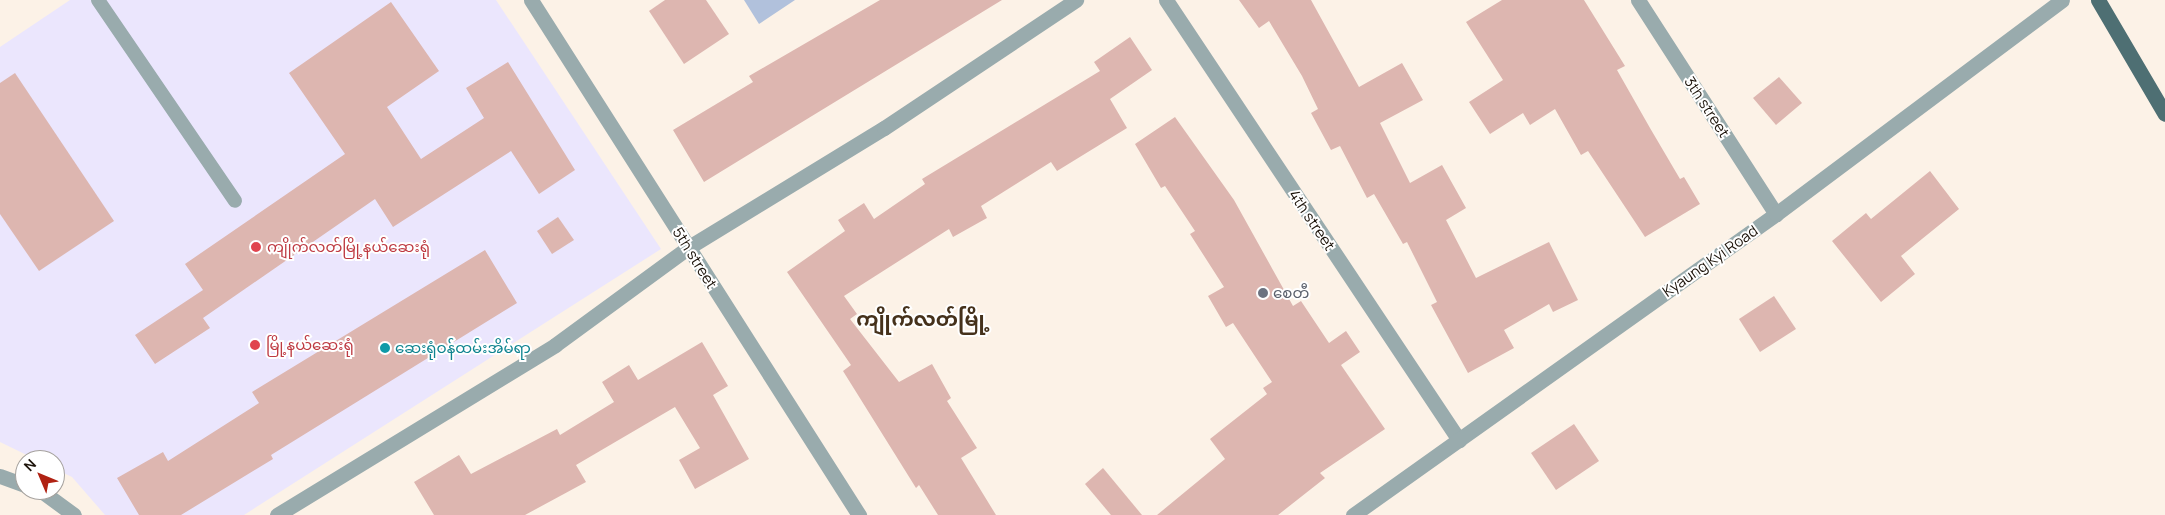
<!DOCTYPE html>
<meta charset="utf-8">
<style>
body{margin:0}
#map{position:relative;width:2165px;height:515px;overflow:hidden;background:#fcf2e7;font-family:Manrope,"Noto Sans Myanmar",sans-serif}
div>[style]{position:absolute}
.medical>*{inset:0;background:#ebe6fd}
.water>*{inset:0;background:#b1c1dc}
.building>*{inset:0;background:#ddb6b0}
.service>*{height:14px;margin:-7px;padding:0 7px;transform-origin:7px;border-radius:7px;background:#99abad}
.minor>*{height:15px;margin:-7.5px;padding:0 7.5px;transform-origin:7.5px;border-radius:7.5px;background:#99abad}
.primary>*{height:15px;margin:-7.5px;padding:0 7.5px;transform-origin:7.5px;border-radius:7.5px;background:#4e6f73}
.dots>*{width:14px;height:14px;translate:-50% -50%;box-sizing:border-box;border:2px solid #fff;border-radius:50%}
span{translate:-50% -50%;white-space:nowrap;text-align:center;line-height:1.15;-webkit-text-stroke:4px #fff;paint-order:stroke}
.street-label{font-size:15px;color:#1d140b}
.health-label{font-size:15px;color:#be3a42}
.left{translate:0 -50%;text-align:left}
.worship-label{font-size:15px;color:#5b616d}
.culture-label{font-size:15px;color:#0d838f}
.district-label{font-size:20px;color:#45311b;font-weight:700}
.north{position:absolute;left:15px;top:450px;width:50px;height:50px;box-sizing:border-box;background:#fff;border:1px solid #a5a19d;border-radius:50%;rotate:315deg;font-size:14px;font-weight:700;line-height:20px;text-align:center;color:#1d140b}
.north::after{content:'';display:block;margin:auto;width:18px;height:22px;background:#b02213;clip-path:polygon(50% 0,100% 100%,50% 72%,0 100%)}
</style>
<div id="map">
<div class="medical">
<div style="clip-path:polygon(70px 0,496px 0,661px 249px,244px 515px,105px 515px,72px 477px,55px 469px,55px 460px,37px 460px,0 442px,0 47px)"></div>
</div>
<div class="water">
<div style="clip-path:polygon(744px 0,795px 0,759px 24px)"></div>
</div>
<div class="building">
<div style="clip-path:polygon(665px 0,706px 0,729px 34px,684px 64px,649px 11px)"></div>
<div style="clip-path:polygon(880px 0,1002px 0,704px 182px,673px 130px,753px 82px,749px 76px)"></div>
<div style="clip-path:polygon(1239px 0,1311px 0,1359px 87px,1402px 63px,1423px 100px,1380px 123px,1410px 183px,1442px 165px,1466px 208px,1446px 220px,1476px 278px,1549px 242px,1578px 300px,1553px 312px,1549px 304px,1504px 330px,1514px 348px,1468px 373px,1431px 305px,1437px 302px,1407px 242px,1403px 244px,1374px 194px,1367px 198px,1340px 146px,1331px 150px,1311px 113px,1318px 109px,1302px 76px,1269px 21px,1259px 28px)"></div>
<div style="clip-path:polygon(1502px 0,1584px 0,1625px 66px,1617px 70px,1650px 128px,1680px 179px,1684px 177px,1700px 204px,1645px 237px,1588px 151px,1581px 155px,1555px 109px,1530px 125px,1523px 113px,1490px 134px,1469px 102px,1503px 80px,1466px 22px)"></div>
<div style="clip-path:polygon(391px 2px,439px 71px,387px 107px,421px 159px,484px 118px,466px 88px,508px 62px,575px 170px,539px 194px,511px 151px,393px 227px,375px 199px,203px 318px,210px 328px,155px 364px,135px 335px,203px 290px,185px 264px,345px 154px,289px 73px)"></div>
<div style="clip-path:polygon(1130px 37px,1152px 70px,1110px 99px,1127px 128px,1057px 171px,1051px 162px,981px 206px,987px 218px,953px 237px,949px 229px,844px 296px,857px 314px,850px 319px,899px 382px,932px 364px,951px 398px,947px 401px,977px 448px,961px 458px,996px 515px,938px 515px,919px 485px,916px 488px,843px 371px,851px 365px,787px 272px,845px 231px,838px 220px,864px 203px,874px 219px,925px 184px,922px 179px,1100px 71px,1094px 62px)"></div>
<div style="clip-path:polygon(15px 73px,114px 221px,39px 271px,0 214px,0 83px)"></div>
<div style="clip-path:polygon(1779px 77px,1802px 103px,1776px 125px,1753px 98px)"></div>
<div style="clip-path:polygon(1175px 117px,1234px 200px,1293px 306px,1301px 301px,1329px 343px,1346px 331px,1360px 352px,1341px 365px,1385px 429px,1320px 473px,1325px 478px,1278px 515px,1157px 515px,1225px 459px,1210px 439px,1267px 394px,1263px 388px,1272px 382px,1233px 323px,1226px 327px,1208px 296px,1224px 287px,1190px 234px,1195px 231px,1165px 186px,1161px 188px,1135px 144px)"></div>
<div style="clip-path:polygon(1930px 171px,1959px 209px,1901px 256px,1915px 274px,1881px 302px,1832px 241px,1866px 213px,1871px 219px)"></div>
<div style="clip-path:polygon(558px 217px,574px 240px,552px 254px,537px 231px)"></div>
<div style="clip-path:polygon(485px 250px,517px 303px,271px 455px,273px 459px,181px 515px,139px 515px,117px 478px,163px 452px,168px 461px,259px 403px,252px 392px)"></div>
<div style="clip-path:polygon(1774px 296px,1796px 329px,1760px 352px,1739px 319px)"></div>
<div style="clip-path:polygon(702px 342px,728px 386px,713px 395px,749px 459px,695px 489px,679px 460px,700px 448px,675px 407px,576px 465px,586px 482px,525px 515px,434px 515px,414px 482px,459px 455px,471px 474px,557px 429px,560px 435px,614px 402px,602px 382px,629px 365px,638px 380px)"></div>
<div style="clip-path:polygon(1574px 424px,1599px 461px,1556px 490px,1531px 453px)"></div>
<div style="clip-path:polygon(1103px 468px,1142px 515px,1111px 515px,1085px 484px)"></div>
</div>
<div class="service">
<div style="left:98px;top:0;width:243px;rotate:55.7deg"></div>
</div>
<div class="minor">
<div style="left:531px;top:0;width:611px;rotate:57.51deg"></div>
<div style="left:1166px;top:0;width:529px;rotate:56.34deg"></div>
<div style="left:1638px;top:0;width:255px;rotate:57.2deg"></div>
<div style="left:0;top:476px;width:27px;rotate:20deg"></div>
<div style="left:40px;top:490px;width:42px;rotate:36.3deg"></div>
<div style="left:277px;top:515px;width:326px;rotate:-31.4deg"></div>
<div style="left:555px;top:345px;width:166px;rotate:-36.2deg"></div>
<div style="left:689px;top:247px;width:228px;rotate:-31.4deg"></div>
<div style="left:884px;top:128px;width:231px;rotate:-33.7deg"></div>
<div style="left:1353px;top:515px;width:519px;rotate:-35.44deg"></div>
<div style="left:1776px;top:214px;width:357px;rotate:-36.8deg"></div>
</div>
<div class="primary">
<div style="left:2098px;top:0;width:132px;rotate:59.6deg"></div>
</div>
<div class="dots">
<div style="left:256px;top:247px;background:#e0444e"></div>
<div style="left:1263px;top:293px;background:#6b7280"></div>
<div style="left:255px;top:345px;background:#e0444e"></div>
<div style="left:385px;top:348px;background:#0f9aa8"></div>
</div>
<div class="street-label">
<span style="left:1707px;top:107px;rotate:57deg">3th street</span>
<span style="left:1312px;top:220px;rotate:56deg">4th street</span>
<span style="left:695px;top:258px;rotate:58deg">5th street</span>
<span style="left:1710px;top:261px;rotate:-35deg">Kyaung Kyi Road</span>
</div>
<div class="health-label">
<span class="left" style="left:267px;top:247px">ကျိုက်လတ်မြို့နယ်ဆေးရုံ</span>
<span class="left" style="left:266px;top:345px">မြို့နယ်ဆေးရုံ</span>
</div>
<div class="worship-label">
<span class="left" style="left:1273px;top:293px">စေတီ</span>
</div>
<div class="culture-label">
<span class="left" style="left:395px;top:348px">ဆေးရုံဝန်ထမ်းအိမ်ရာ</span>
</div>
<div class="district-label">
<span style="left:923px;top:318px">ကျိုက်လတ်မြို့</span>
</div>
<div class="north">N</div>
</div>
